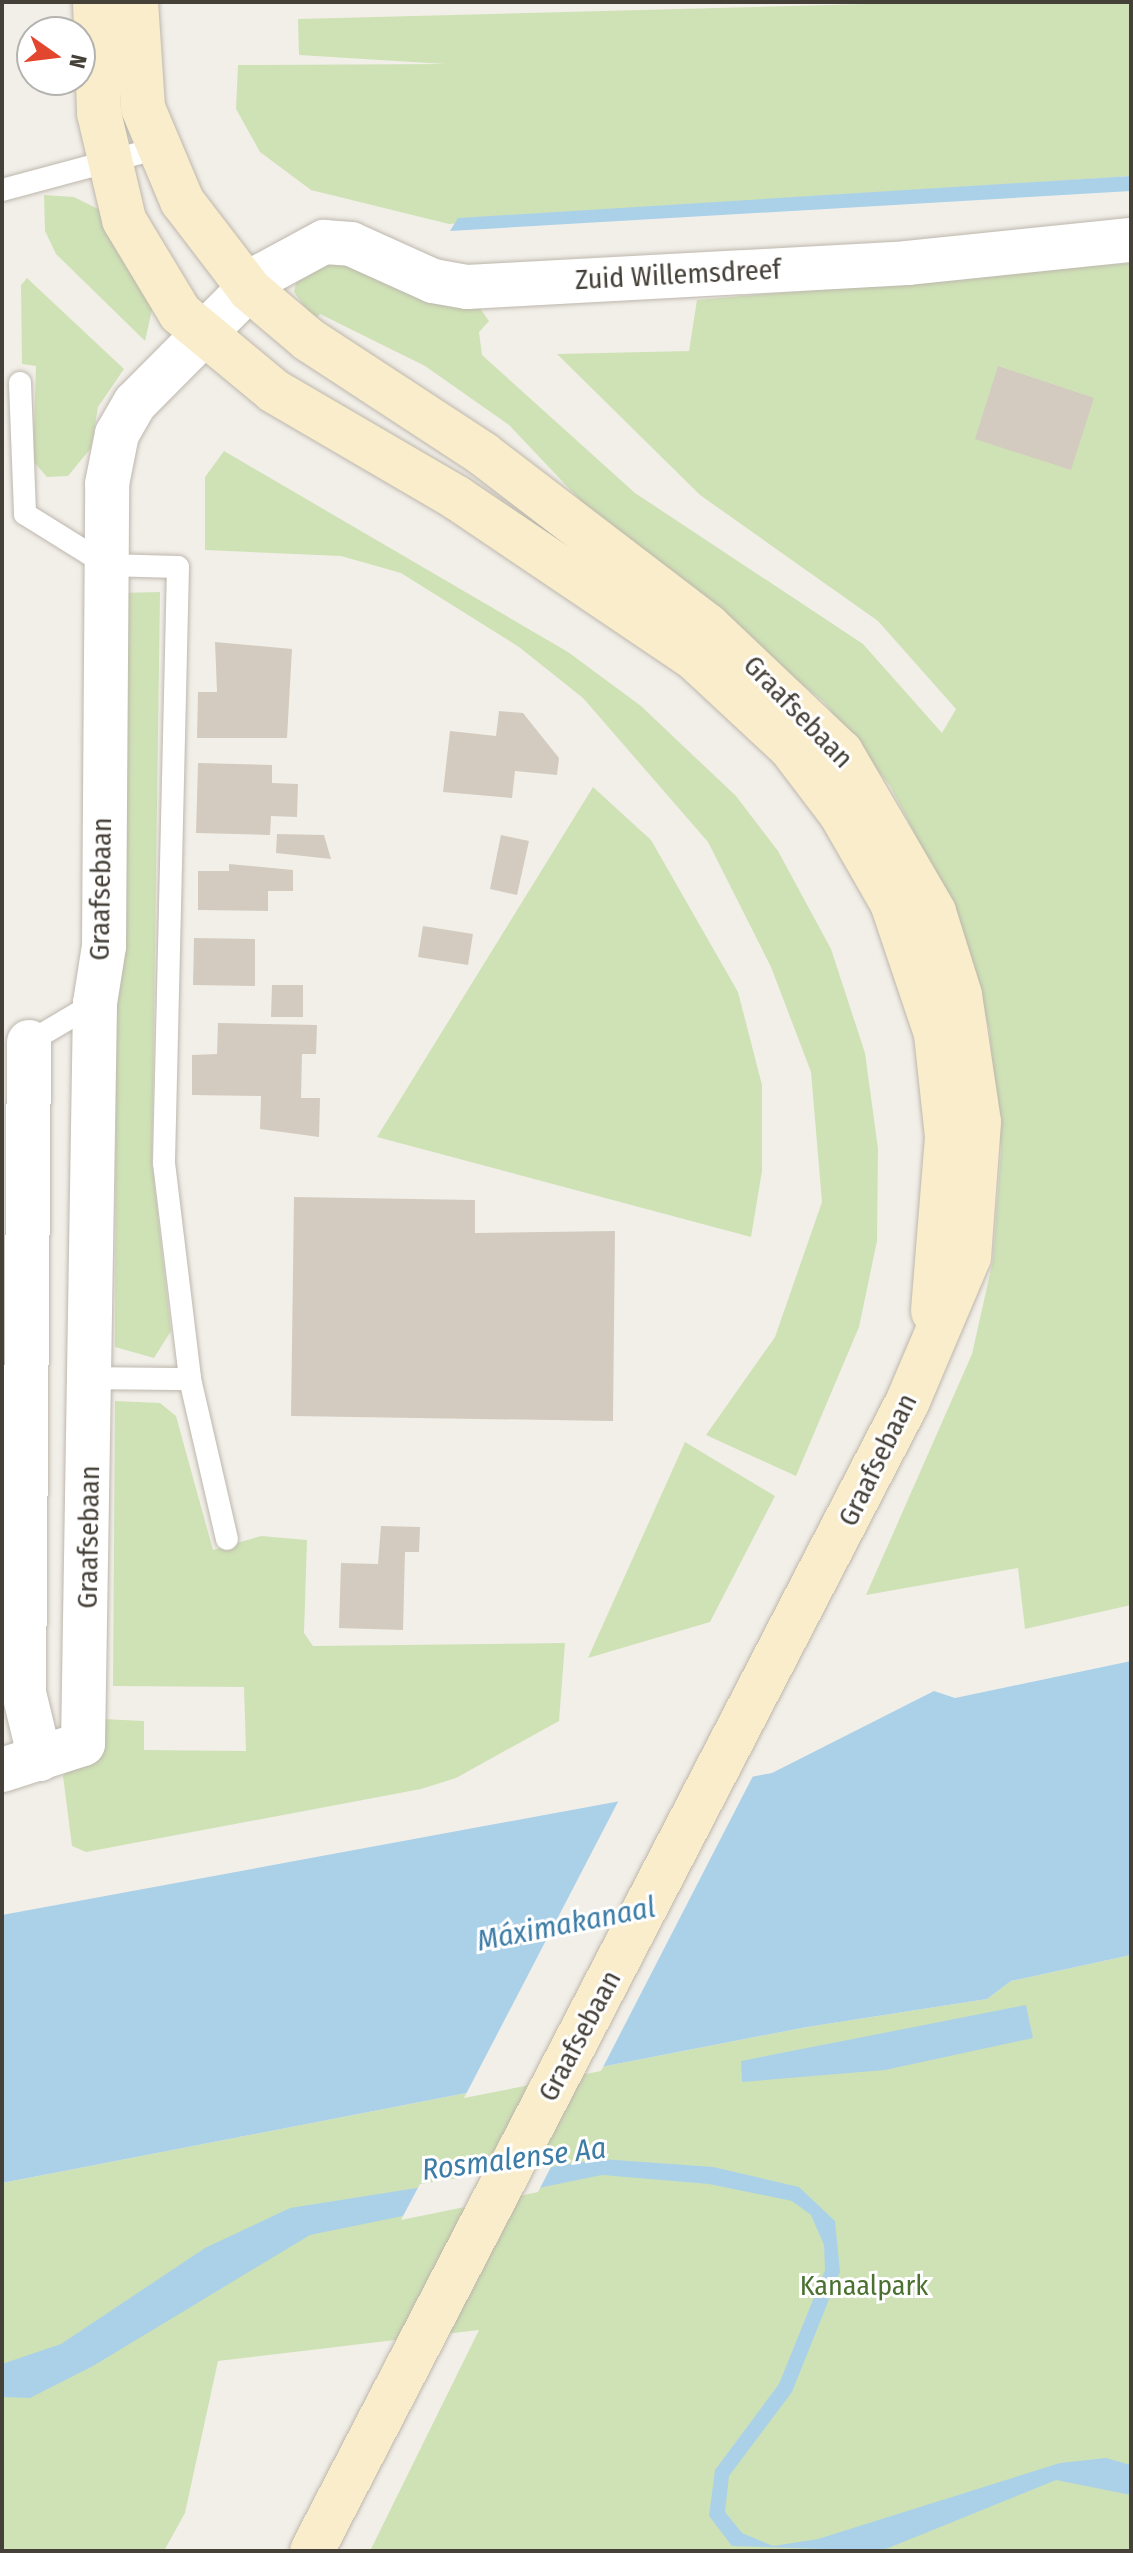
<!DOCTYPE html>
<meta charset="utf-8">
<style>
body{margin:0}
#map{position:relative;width:1133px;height:2553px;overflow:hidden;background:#f2efe9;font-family:"Fira Sans Condensed",sans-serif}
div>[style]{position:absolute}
.green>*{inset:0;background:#cfe2b6}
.water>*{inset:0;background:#abd1e9}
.pier>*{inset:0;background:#f2efe9}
.building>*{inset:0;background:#d3cbbf}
.roads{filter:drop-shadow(0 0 2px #bdb7ac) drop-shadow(0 0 2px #bdb7ac)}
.service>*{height:22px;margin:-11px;padding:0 11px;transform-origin:11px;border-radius:11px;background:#fff}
.minor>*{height:44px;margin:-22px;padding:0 22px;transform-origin:22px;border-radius:22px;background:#fff}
.secondary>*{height:44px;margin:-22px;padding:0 22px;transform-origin:22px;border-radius:22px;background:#f9edcc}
span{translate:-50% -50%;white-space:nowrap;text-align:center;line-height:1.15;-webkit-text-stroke:6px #fff;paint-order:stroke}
.street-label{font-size:28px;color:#454038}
.park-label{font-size:28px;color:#4b7131}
.water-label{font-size:30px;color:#3c7ca6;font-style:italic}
.frame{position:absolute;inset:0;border:4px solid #454038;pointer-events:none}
.north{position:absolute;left:16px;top:16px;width:80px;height:80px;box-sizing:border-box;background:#fff;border:2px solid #b5b3af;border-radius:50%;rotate:104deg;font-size:22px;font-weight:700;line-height:32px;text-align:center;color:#454038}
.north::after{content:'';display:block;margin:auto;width:28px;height:36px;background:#e3462f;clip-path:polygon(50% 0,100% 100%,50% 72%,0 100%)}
</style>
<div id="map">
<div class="green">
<div style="clip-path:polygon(942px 2px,1131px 2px,1131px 176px,449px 224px,311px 190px,260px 152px,236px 109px,238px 65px,445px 64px,299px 55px,298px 19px)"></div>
<div style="clip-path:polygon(44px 195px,74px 197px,100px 210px,141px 270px,152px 310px,145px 341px,56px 254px,45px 231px)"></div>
<div style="clip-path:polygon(346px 256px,474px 300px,489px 321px,479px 332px,482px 355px,635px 493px,863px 644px,942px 733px,956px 709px,878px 621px,700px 495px,557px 354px,689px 351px,697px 300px,1131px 263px,1131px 1605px,1025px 1629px,1018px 1568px,866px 1595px,972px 1354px,993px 1260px,1001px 1150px,989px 1029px,954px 909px,890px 786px,824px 702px,598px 519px,509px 425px,425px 366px,320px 314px,314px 320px,294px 292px,298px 273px)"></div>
<div style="clip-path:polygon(27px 278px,124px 369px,98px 407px,91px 448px,68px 476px,47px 477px,33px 461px,36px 366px,22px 364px,21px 285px)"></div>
<div style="clip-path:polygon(224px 451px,568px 652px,641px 706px,736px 796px,778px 851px,831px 949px,865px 1053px,878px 1149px,877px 1241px,859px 1327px,796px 1476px,706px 1435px,775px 1337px,822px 1202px,811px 1072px,771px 967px,708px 842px,583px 698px,519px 647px,401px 573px,341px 556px,205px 550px,205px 477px)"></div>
<div style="clip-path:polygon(160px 592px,152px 1163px,171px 1331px,154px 1358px,115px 1347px,118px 593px)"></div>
<div style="clip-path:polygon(593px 787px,651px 840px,738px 992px,762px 1085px,762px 1171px,751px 1237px,377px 1137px)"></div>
<div style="clip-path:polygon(115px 1401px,160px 1403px,176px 1416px,213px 1550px,261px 1536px,307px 1540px,304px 1633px,313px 1646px,565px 1643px,559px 1721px,456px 1778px,421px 1789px,86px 1852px,72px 1846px,63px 1776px,103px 1719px,144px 1721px,144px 1750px,246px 1751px,244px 1687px,113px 1686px)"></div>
<div style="clip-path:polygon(685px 1442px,775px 1496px,710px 1622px,588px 1658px)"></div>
<div style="clip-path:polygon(1131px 1955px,1131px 2551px,370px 2551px,479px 2330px,218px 2361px,185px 2513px,164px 2551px,2px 2551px,2px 2183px,807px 2027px,987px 1999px,1011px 1981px)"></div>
</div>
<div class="water">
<div style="clip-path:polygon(1131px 176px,1131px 191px,450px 231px,458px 218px)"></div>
<div style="clip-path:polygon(1131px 1661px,1131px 1955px,1011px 1981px,987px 1999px,807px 2027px,2px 2183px,2px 1915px,772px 1773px,934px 1691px,955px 1698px)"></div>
<div style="clip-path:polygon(1026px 2005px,1033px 2038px,885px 2070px,742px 2082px,741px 2061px)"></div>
<div style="clip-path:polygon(601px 2159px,713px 2167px,799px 2187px,835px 2221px,840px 2272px,792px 2392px,729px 2476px,725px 2512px,742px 2533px,773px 2546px,818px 2539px,1060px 2463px,1106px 2458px,1131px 2465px,1131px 2495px,1056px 2480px,881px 2551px,732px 2546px,709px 2516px,715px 2470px,779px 2384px,825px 2270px,824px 2245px,811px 2215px,792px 2201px,709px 2184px,602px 2175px,310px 2235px,93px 2366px,30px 2398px,2px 2397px,2px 2364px,61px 2344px,205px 2248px,290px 2208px)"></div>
</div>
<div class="pier">
<div style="clip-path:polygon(755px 1772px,601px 2071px,464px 2098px,620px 1798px)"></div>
<div style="clip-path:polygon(553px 2163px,538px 2192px,401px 2220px,420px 2184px)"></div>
</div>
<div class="building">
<div style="clip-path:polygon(998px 366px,1094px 398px,1071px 470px,975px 439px)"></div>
<div style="clip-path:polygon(215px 642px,292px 649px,287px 738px,197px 738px,198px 692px,217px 692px)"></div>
<div style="clip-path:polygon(499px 711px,523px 713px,559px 758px,557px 775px,515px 771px,512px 798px,443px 792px,450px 731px,496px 736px)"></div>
<div style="clip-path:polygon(198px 763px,272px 765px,272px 783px,298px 784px,297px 817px,271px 816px,270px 835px,196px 833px)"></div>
<div style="clip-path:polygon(277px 834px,324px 835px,331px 859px,276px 853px)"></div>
<div style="clip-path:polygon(501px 835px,529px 841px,517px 895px,490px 889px)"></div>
<div style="clip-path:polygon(229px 864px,293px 870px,293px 891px,268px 891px,268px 911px,198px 910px,198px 871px,229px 871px)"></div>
<div style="clip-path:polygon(423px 926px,473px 934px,468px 965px,418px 957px)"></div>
<div style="clip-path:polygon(194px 938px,255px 939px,255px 986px,193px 985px)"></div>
<div style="clip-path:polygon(272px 985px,303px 985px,303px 1017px,271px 1017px)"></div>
<div style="clip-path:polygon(218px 1023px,317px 1025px,316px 1054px,302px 1054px,301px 1098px,320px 1098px,319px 1137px,260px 1129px,261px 1096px,192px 1095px,192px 1055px,217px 1054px)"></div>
<div style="clip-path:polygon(294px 1197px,475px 1200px,475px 1233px,615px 1231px,613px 1421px,291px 1416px)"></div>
<div style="clip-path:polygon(381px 1526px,420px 1527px,419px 1552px,405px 1552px,403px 1630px,339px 1628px,341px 1563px,378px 1564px)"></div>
</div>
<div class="roads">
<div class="service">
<div style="left:2px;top:190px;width:163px;rotate:-15deg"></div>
<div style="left:20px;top:383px;width:131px;rotate:87.8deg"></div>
<div style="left:25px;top:514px;width:97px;rotate:31.9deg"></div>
<div style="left:107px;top:565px;width:71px;rotate:1.6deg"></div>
<div style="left:178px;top:567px;width:596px;rotate:91.35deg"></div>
<div style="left:164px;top:1163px;width:218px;rotate:83.1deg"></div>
<div style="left:190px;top:1379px;width:164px;rotate:77deg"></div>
<div style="left:29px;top:1042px;width:77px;rotate:-30.6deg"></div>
<div style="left:92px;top:1378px;width:98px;rotate:0.6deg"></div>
</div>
<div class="minor">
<div style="left:29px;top:1042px;width:651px;rotate:90.44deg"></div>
<div style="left:24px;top:1693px;width:68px;rotate:76.4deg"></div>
<div style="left:2px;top:1770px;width:85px;rotate:-17.8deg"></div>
<div style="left:83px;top:1744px;width:741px;rotate:-89.07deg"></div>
<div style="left:95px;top:1003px;width:58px;rotate:-81deg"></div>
<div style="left:104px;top:946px;width:462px;rotate:-89.6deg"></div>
<div style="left:107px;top:484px;width:51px;rotate:-78.7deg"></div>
<div style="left:117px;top:434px;width:36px;rotate:-60deg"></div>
<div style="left:135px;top:403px;width:179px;rotate:-45.2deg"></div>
<div style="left:261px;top:276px;width:72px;rotate:-28.4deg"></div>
<div style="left:324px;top:242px;width:27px;rotate:4deg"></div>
<div style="left:351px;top:244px;width:90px;rotate:24.3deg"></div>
<div style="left:433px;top:281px;width:35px;rotate:10deg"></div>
<div style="left:467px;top:287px;width:441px;rotate:-3.1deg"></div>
<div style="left:907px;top:263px;width:225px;rotate:-5.9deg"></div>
</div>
<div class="secondary">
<div style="left:95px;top:2px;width:111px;rotate:87.9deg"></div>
<div style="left:99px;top:113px;width:110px;rotate:76.8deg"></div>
<div style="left:124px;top:220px;width:109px;rotate:58.9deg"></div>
<div style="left:180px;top:313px;width:122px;rotate:39.7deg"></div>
<div style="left:274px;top:391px;width:212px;rotate:30.3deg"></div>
<div style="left:457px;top:498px;width:285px;rotate:34deg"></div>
<div style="left:693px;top:657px;width:132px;rotate:42.9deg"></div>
<div style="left:790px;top:747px;width:84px;rotate:52.7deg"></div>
<div style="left:841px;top:814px;width:103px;rotate:60.2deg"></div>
<div style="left:892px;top:903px;width:138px;rotate:71.4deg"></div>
<div style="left:936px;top:1034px;width:104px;rotate:83.9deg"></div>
<div style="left:947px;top:1137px;width:175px;rotate:94.6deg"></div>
<div style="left:136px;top:2px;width:106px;rotate:86.2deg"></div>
<div style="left:143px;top:108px;width:101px;rotate:67.2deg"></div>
<div style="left:182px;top:201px;width:112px;rotate:52.6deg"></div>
<div style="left:250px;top:290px;width:77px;rotate:40.3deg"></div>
<div style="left:309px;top:340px;width:208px;rotate:33.2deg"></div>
<div style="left:483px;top:454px;width:283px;rotate:37.4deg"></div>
<div style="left:708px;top:626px;width:183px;rotate:43.5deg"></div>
<div style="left:841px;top:752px;width:185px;rotate:59.8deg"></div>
<div style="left:934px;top:912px;width:87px;rotate:72.6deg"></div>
<div style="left:960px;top:995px;width:128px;rotate:81.5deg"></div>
<div style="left:979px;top:1122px;width:135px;rotate:94.2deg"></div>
<div style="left:969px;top:1257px;width:156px;rotate:113deg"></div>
<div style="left:908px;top:1401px;width:1295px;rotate:117.4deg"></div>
</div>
</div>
<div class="street-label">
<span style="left:678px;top:275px;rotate:-3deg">Zuid Willemsdreef</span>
<span style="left:798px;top:712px;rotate:46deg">Graafsebaan</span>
<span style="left:101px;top:889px;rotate:-89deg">Graafsebaan</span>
<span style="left:878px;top:1460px;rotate:-64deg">Graafsebaan</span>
<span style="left:89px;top:1537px;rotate:-89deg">Graafsebaan</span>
<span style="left:580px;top:2036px;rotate:-62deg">Graafsebaan</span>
</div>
<div class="park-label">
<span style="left:864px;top:2286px">Kanaalpark</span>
</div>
<div class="water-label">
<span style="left:566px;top:1924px;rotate:-11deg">Máximakanaal</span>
<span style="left:514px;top:2159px;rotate:-7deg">Rosmalense Aa</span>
</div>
<div class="frame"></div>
<div class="north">N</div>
</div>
